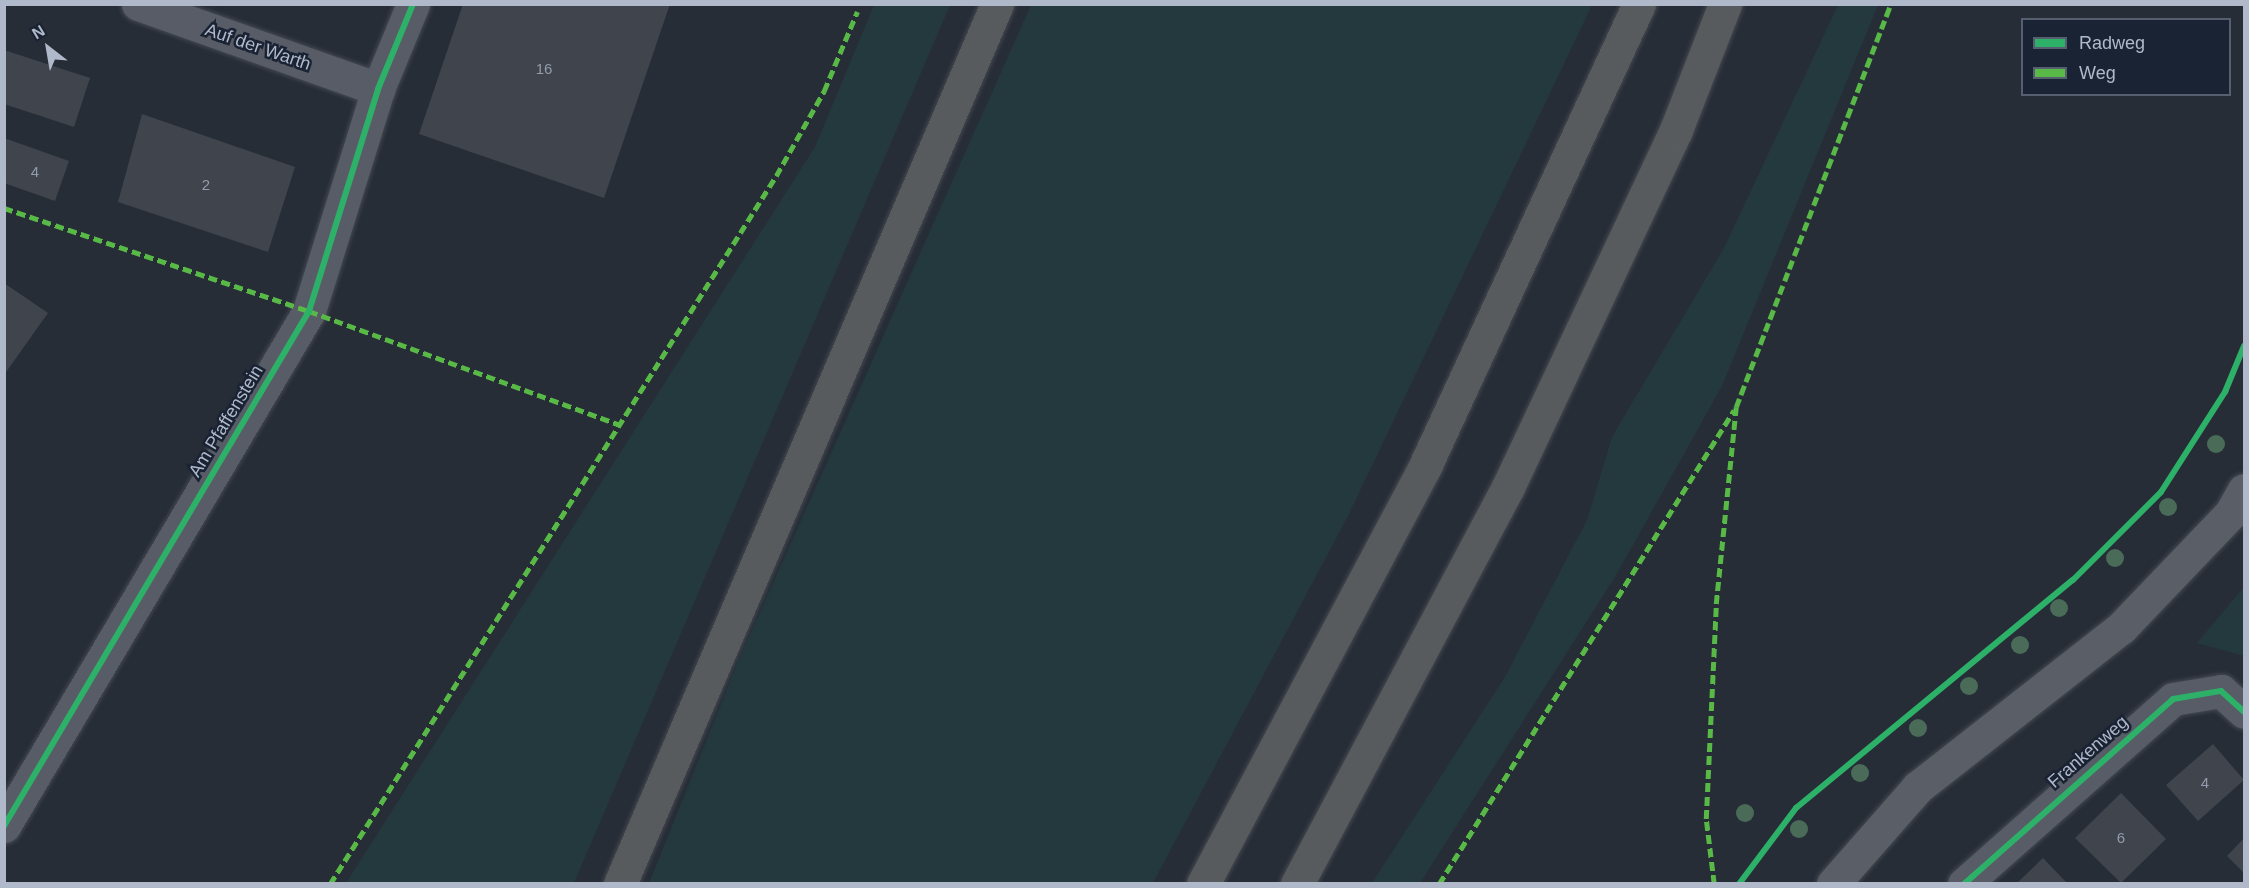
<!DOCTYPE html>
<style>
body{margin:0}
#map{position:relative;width:2249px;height:888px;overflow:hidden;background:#272d37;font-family:Helvetica,sans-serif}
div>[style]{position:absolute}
.green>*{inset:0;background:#23393e}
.building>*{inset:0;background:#3f444d}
.roads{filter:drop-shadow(0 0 2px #444850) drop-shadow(0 0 2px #444850)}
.minor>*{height:33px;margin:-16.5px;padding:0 16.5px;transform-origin:16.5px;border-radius:16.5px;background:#575c66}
.major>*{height:33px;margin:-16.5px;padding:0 16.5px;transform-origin:16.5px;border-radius:16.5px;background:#5a5e67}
.highway>*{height:33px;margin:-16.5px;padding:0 16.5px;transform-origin:16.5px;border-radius:16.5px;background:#585b5e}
.quiet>*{height:4.5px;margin-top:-2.25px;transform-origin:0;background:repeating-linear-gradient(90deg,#58b947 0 9px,transparent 0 13.5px)}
.cycleway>*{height:6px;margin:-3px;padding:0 3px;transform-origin:3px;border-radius:3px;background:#2db169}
.trees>*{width:18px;height:18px;margin:-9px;border-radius:50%;background:#496b58}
span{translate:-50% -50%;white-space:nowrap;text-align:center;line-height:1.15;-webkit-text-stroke:5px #1a2333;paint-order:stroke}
.number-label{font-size:15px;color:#949cab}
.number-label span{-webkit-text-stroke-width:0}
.street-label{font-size:18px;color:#b0b9ca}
.frame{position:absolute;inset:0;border:6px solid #b0b9ca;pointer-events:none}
.legend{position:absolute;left:2021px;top:18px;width:210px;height:78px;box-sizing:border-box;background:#1a2333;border:2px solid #565f6f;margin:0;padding:8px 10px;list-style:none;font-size:18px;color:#b0b9ca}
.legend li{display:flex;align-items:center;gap:12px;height:30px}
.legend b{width:30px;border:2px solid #565f6f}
.north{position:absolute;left:18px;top:18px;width:60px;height:60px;-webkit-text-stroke:4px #1a2333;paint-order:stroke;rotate:329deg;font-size:16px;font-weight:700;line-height:24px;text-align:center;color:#b0b9ca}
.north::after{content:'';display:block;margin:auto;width:21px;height:27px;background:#b0b9ca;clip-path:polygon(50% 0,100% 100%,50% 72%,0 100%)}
</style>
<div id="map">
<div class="green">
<div style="clip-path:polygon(874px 5px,950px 5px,574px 883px,346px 883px,815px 147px)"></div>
<div style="clip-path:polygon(1031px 5px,1592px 5px,1348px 516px,1153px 883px,649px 883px,740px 657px)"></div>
<div style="clip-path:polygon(1838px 5px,1878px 5px,1722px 386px,1615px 577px,1420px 883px,1372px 883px,1505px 677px,1587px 520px,1612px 437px,1724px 248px)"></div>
<div style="clip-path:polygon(2244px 587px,2244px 656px,2197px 643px)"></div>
</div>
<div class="building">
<div style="clip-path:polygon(463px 4px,670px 4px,604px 198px,419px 134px)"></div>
<div style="clip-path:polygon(4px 50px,90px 78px,74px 127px,4px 104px)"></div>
<div style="clip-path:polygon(142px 114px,295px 167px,268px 252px,118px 202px)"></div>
<div style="clip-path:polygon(4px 138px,69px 161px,55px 201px,4px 183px)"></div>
<div style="clip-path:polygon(4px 283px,48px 313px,4px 375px)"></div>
<div style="clip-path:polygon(2213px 744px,2244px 780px,2198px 821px,2166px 785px)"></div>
<div style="clip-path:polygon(2121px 793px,2166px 839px,2121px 883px,2075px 838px)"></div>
<div style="clip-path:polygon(2244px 838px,2244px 873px,2227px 856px)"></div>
<div style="clip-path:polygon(2043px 858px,2068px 884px,2016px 884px)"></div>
</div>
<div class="roads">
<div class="minor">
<div style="left:138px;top:4px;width:255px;rotate:19.5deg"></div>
<div style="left:4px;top:826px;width:599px;rotate:-59.36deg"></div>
<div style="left:309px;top:311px;width:232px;rotate:-72.7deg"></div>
<div style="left:378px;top:89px;width:92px;rotate:-67.6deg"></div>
<div style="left:1964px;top:884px;width:279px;rotate:-41.5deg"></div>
<div style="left:2173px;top:699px;width:49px;rotate:-9.5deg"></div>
<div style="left:2221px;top:691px;width:31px;rotate:42deg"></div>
</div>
<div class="major">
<div style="left:1833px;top:884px;width:129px;rotate:-48.8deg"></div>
<div style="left:1918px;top:787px;width:258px;rotate:-38.1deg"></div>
<div style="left:2121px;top:628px;width:159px;rotate:-46.3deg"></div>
<div style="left:2231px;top:513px;width:26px;rotate:-61deg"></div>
</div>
<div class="highway">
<div style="left:620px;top:884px;width:957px;rotate:-66.81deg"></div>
<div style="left:1203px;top:884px;width:476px;rotate:-62deg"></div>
<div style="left:1426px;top:464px;width:507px;rotate:-65.15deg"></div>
<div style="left:1297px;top:884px;width:450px;rotate:-62deg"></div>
<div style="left:1508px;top:487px;width:395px;rotate:-64.8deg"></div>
<div style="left:1676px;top:130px;width:135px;rotate:-68.7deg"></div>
</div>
</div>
<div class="quiet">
<div style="left:4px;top:208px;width:322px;rotate:18.7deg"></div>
<div style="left:309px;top:311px;width:332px;rotate:20.1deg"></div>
<div style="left:330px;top:884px;width:837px;rotate:-57.79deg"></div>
<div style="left:776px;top:176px;width:98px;rotate:-60.5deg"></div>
<div style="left:824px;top:91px;width:86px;rotate:-67.3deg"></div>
<div style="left:1439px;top:884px;width:558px;rotate:-58.1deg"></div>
<div style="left:1714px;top:884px;width:65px;rotate:-97deg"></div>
<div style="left:1706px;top:819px;width:215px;rotate:-87.3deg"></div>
<div style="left:1716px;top:604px;width:198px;rotate:-84.2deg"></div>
<div style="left:1736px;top:407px;width:432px;rotate:-69deg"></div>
</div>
<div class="cycleway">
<div style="left:4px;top:826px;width:599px;rotate:-59.36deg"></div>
<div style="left:309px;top:311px;width:232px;rotate:-72.7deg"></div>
<div style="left:378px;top:89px;width:92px;rotate:-67.6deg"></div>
<div style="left:1739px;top:884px;width:95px;rotate:-53.1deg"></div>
<div style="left:1796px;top:808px;width:359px;rotate:-39.5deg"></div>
<div style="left:2073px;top:580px;width:124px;rotate:-45deg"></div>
<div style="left:2161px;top:492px;width:119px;rotate:-57.4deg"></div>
<div style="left:2225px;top:392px;width:50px;rotate:-67.6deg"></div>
<div style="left:1964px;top:884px;width:279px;rotate:-41.5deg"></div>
<div style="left:2173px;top:699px;width:49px;rotate:-9.5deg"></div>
<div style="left:2221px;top:691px;width:31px;rotate:42deg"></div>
</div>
<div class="trees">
<div style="left:2216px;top:444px"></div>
<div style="left:2168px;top:507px"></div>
<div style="left:2115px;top:558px"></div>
<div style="left:2059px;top:608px"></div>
<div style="left:2020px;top:645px"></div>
<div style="left:1969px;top:686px"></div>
<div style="left:1918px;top:728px"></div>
<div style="left:1860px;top:773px"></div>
<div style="left:1745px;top:813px"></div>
<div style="left:1799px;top:829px"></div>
</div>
<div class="number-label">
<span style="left:544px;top:69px">16</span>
<span style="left:35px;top:172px">4</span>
<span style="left:206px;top:185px">2</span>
<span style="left:2205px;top:783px">4</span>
<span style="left:2121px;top:838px">6</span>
</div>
<div class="street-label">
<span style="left:258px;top:47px;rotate:19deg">Auf der Warth</span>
<span style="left:226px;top:421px;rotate:-59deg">Am Pfaffenstein</span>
<span style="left:2088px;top:752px;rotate:-41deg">Frankenweg</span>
</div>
<div class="frame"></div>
<ul class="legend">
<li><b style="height:8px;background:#2db169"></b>Radweg</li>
<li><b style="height:8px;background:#58b947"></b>Weg</li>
</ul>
<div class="north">N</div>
</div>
